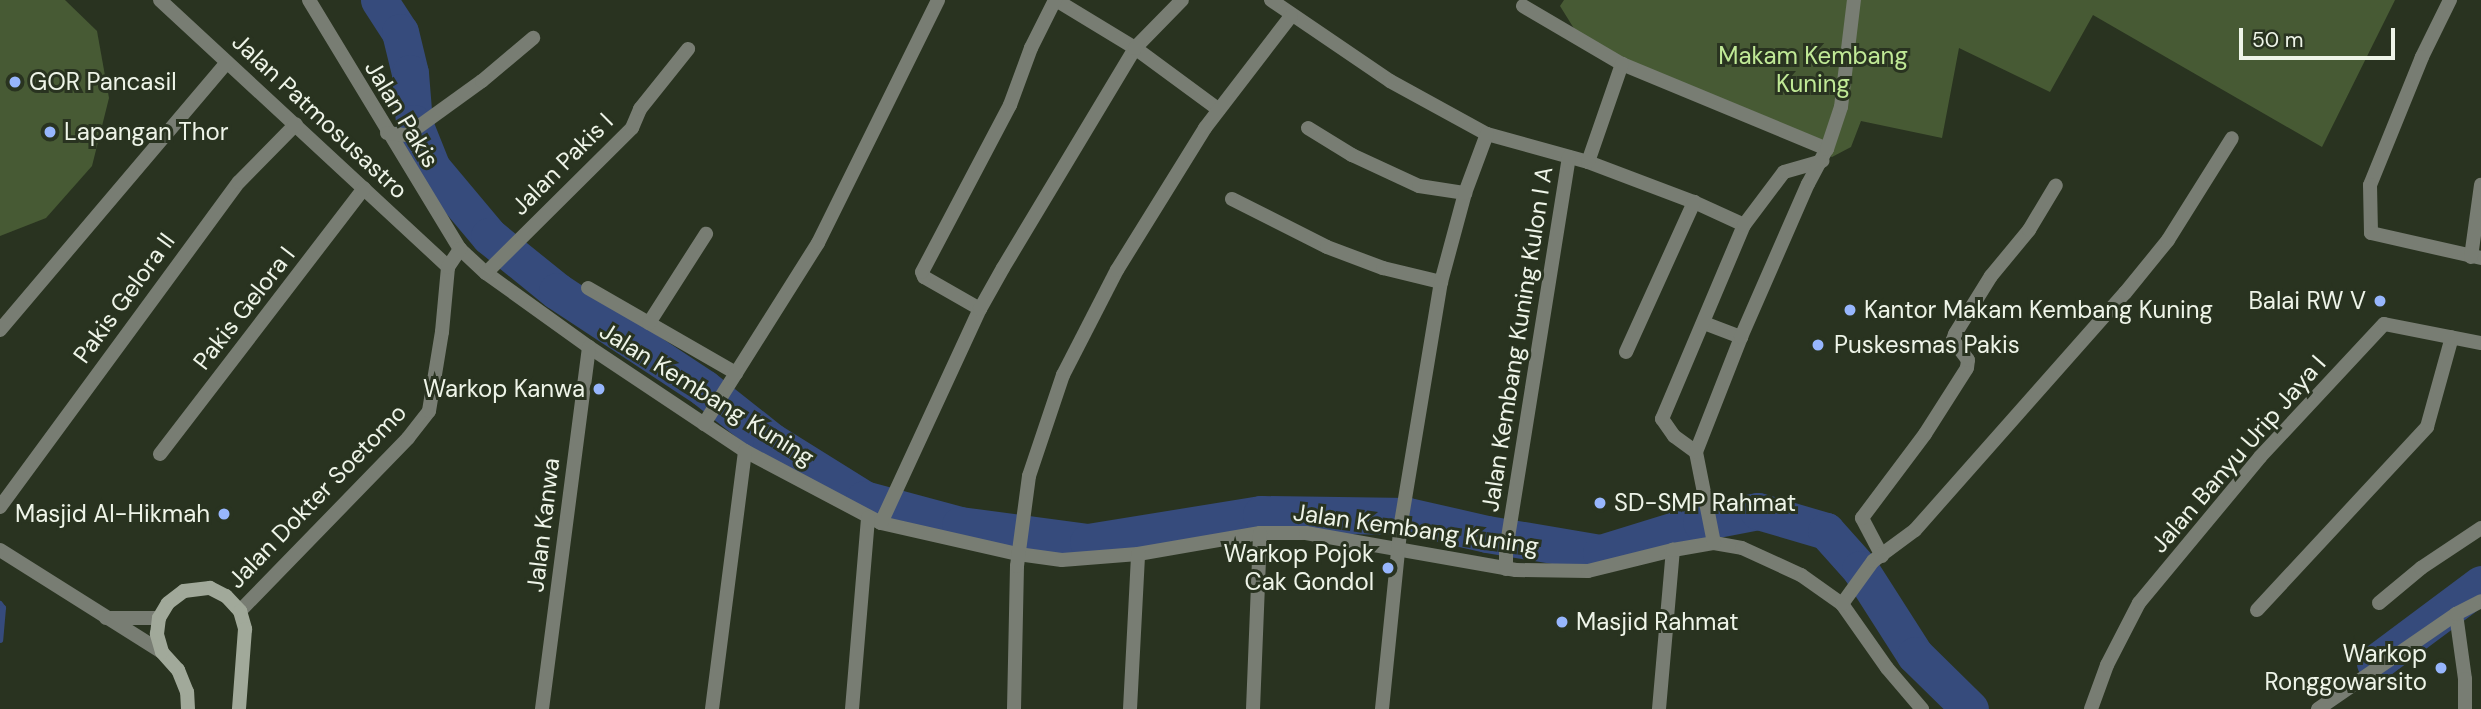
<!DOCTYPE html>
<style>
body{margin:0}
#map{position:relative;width:2481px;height:709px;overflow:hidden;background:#293320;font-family:"DM Sans",sans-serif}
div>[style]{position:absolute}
.green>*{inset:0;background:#475a34}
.stream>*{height:6px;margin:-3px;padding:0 3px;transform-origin:3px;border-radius:3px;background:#364b7c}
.river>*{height:37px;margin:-18.5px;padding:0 18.5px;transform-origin:18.5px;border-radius:18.5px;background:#364b7c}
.minor>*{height:14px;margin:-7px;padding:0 7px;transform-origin:7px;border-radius:7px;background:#787d73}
.tertiary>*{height:14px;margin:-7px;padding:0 7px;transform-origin:7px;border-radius:7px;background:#787d73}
.secondary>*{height:14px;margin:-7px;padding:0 7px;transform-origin:7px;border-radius:7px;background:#a1a99a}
.dots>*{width:19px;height:19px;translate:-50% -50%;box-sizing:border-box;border:4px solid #293320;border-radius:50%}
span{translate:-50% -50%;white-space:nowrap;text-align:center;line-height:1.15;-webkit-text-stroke:6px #293320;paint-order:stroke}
.park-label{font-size:24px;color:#c0e996}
.poi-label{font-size:24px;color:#eef4e8}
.left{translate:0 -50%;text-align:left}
.right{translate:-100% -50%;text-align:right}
.street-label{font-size:24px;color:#eef4e8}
.scale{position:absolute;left:2239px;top:28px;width:156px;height:32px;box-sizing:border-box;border:4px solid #eef4e8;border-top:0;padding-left:9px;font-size:21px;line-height:24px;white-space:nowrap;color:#eef4e8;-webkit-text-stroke:5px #293320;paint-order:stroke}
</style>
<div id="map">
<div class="green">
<div style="clip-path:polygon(0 0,65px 0,97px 31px,109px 98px,92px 166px,46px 218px,0 236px)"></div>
<div style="clip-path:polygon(1564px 0,2395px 0,2322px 147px,2093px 15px,2050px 92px,1959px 48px,1942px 138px,1861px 121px,1851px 147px,1832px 157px,1708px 105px,1578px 35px,1560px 6px)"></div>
</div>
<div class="stream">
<div style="left:0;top:604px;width:5px;rotate:53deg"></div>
<div style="left:3px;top:608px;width:32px;rotate:95deg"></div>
</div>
<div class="river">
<div style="left:379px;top:0;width:38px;rotate:57deg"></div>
<div style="left:400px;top:32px;width:42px;rotate:76.3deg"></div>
<div style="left:410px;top:73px;width:50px;rotate:85.4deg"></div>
<div style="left:414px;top:123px;width:48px;rotate:68.2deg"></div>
<div style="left:432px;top:168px;width:89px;rotate:50deg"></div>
<div style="left:489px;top:236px;width:87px;rotate:39deg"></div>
<div style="left:557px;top:291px;width:176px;rotate:33.4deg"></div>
<div style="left:704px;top:388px;width:85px;rotate:38.3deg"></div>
<div style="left:771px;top:441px;width:110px;rotate:31.9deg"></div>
<div style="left:864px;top:499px;width:99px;rotate:15.2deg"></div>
<div style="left:960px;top:525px;width:129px;rotate:7.6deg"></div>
<div style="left:1088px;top:542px;width:175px;rotate:-9.2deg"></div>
<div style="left:1261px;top:514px;width:147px;rotate:0.8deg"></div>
<div style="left:1408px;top:516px;width:81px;rotate:12.8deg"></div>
<div style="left:1487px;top:534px;width:116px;rotate:9.5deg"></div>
<div style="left:1601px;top:553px;width:105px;rotate:-17.2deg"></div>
<div style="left:1701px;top:522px;width:58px;rotate:-10.9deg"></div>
<div style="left:1758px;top:511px;width:71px;rotate:16.4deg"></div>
<div style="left:1826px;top:531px;width:51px;rotate:48.2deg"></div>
<div style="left:1860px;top:569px;width:102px;rotate:57.4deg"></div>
<div style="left:1915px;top:655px;width:77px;rotate:44.5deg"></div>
<div style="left:2375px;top:663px;width:132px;rotate:-36.7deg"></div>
</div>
<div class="minor">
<div style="left:160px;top:0;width:393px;rotate:42.8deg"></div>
<div style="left:309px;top:0;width:291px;rotate:58.8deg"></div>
<div style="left:460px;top:249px;width:35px;rotate:43deg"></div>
<div style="left:486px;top:273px;width:127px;rotate:35.7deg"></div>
<div style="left:589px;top:347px;width:187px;rotate:33.7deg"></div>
<div style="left:745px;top:451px;width:154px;rotate:27.9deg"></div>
<div style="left:881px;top:523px;width:140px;rotate:12.8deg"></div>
<div style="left:1018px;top:554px;width:44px;rotate:7.8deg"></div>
<div style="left:1062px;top:560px;width:76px;rotate:-4.5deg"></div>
<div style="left:1138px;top:554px;width:124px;rotate:-9.8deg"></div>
<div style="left:1260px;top:533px;width:46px"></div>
<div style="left:1306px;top:533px;width:213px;rotate:10deg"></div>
<div style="left:1516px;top:570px;width:72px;rotate:0.8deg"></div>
<div style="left:1588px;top:571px;width:88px;rotate:-13.9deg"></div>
<div style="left:1056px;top:0;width:92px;rotate:31.3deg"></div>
<div style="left:1135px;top:48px;width:104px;rotate:36.4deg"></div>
<div style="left:1271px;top:0;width:144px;rotate:34.2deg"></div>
<div style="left:1390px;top:81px;width:111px;rotate:28.7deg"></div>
<div style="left:1487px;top:134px;width:105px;rotate:15.5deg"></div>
<div style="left:1588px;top:162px;width:113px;rotate:20.7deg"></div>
<div style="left:1694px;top:202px;width:55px;rotate:24.7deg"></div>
<div style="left:2450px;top:0;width:64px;rotate:116.2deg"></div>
<div style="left:2422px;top:57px;width:138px;rotate:112.1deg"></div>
<div style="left:2370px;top:185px;width:48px;rotate:88.8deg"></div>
<div style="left:2371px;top:233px;width:113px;rotate:12.8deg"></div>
<div style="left:1523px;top:6px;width:115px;rotate:30.4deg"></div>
<div style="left:1622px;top:64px;width:222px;rotate:22.5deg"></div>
<div style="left:1308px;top:128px;width:52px;rotate:31.5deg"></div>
<div style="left:1352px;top:155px;width:74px;rotate:24.8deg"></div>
<div style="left:1419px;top:186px;width:47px;rotate:8.7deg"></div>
<div style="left:387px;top:133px;width:20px;rotate:6deg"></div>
<div style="left:407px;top:135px;width:92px;rotate:-35.8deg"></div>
<div style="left:482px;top:81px;width:67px;rotate:-40.1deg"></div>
<div style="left:1588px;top:162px;width:104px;rotate:-70.9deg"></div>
<div style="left:1232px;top:199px;width:106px;rotate:26.8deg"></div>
<div style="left:1327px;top:247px;width:60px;rotate:20.6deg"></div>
<div style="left:1383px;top:268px;width:60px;rotate:13.6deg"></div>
<div style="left:2471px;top:257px;width:73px;rotate:-82.1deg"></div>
<div style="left:486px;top:273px;width:206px;rotate:-44.8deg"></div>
<div style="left:632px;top:128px;width:21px;rotate:-67deg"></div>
<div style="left:640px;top:109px;width:77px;rotate:-51.3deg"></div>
<div style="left:588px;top:288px;width:171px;rotate:29.9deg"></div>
<div style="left:980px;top:309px;width:64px;rotate:-150.3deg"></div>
<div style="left:924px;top:277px;width:5px;rotate:-112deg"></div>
<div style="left:922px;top:272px;width:189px;rotate:-62.2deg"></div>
<div style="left:1010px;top:105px;width:61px;rotate:-69.8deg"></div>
<div style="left:1031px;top:48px;width:54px;rotate:-63.4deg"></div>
<div style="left:649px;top:323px;width:106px;rotate:-57.4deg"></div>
<div style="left:0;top:330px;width:351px;rotate:-49.7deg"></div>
<div style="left:1626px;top:352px;width:165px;rotate:-65.6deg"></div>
<div style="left:704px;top:424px;width:214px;rotate:-57.8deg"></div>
<div style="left:818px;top:243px;width:271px;rotate:-63.7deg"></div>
<div style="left:160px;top:454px;width:335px;rotate:-52.5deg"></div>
<div style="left:0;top:507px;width:403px;rotate:-53.7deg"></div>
<div style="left:239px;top:182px;width:81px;rotate:-45.5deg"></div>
<div style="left:881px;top:523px;width:236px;rotate:-65.2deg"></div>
<div style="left:980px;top:309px;width:47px;rotate:-60.7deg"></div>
<div style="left:1003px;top:268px;width:257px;rotate:-59deg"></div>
<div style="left:1135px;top:48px;width:67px;rotate:-45.6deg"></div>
<div style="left:1714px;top:543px;width:28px;rotate:10deg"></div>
<div style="left:1742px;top:548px;width:65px;rotate:24.6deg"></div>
<div style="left:1801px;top:575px;width:50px;rotate:35.3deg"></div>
<div style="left:1842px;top:604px;width:78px;rotate:54.9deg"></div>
<div style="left:1887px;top:668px;width:54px;rotate:49.5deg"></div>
<div style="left:1882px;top:556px;width:43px;rotate:-117.8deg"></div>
<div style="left:1862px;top:518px;width:105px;rotate:-53.1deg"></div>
<div style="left:1925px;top:434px;width:78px;rotate:-57.5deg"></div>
<div style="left:1967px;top:368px;width:8px;rotate:-83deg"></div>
<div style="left:1968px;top:360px;width:25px;rotate:-127deg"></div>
<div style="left:1953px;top:340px;width:6px;rotate:-72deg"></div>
<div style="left:1955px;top:334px;width:68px;rotate:-58.2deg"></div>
<div style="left:1991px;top:276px;width:60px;rotate:-50.4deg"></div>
<div style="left:2029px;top:230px;width:52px;rotate:-59deg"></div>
<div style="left:1506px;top:569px;width:19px;rotate:-90deg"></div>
<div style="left:1506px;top:550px;width:398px;rotate:-80.9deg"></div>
<div style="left:2379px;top:603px;width:55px;rotate:-39.8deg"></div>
<div style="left:2421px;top:568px;width:72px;rotate:-33.7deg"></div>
<div style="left:1842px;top:604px;width:53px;rotate:-54.2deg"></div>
<div style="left:1873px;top:561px;width:52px;rotate:-36.4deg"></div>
<div style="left:1915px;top:530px;width:317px;rotate:-48.5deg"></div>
<div style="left:2125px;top:293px;width:68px;rotate:-50.9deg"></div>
<div style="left:2168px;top:240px;width:120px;rotate:-57.9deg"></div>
<div style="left:2257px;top:610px;width:250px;rotate:-47.1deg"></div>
<div style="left:2427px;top:427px;width:93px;rotate:-74.5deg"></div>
<div style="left:240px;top:611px;width:241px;rotate:-45.8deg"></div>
<div style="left:408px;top:438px;width:34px;rotate:-52deg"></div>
<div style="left:429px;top:411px;width:80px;rotate:-80.7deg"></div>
<div style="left:442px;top:332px;width:65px;rotate:-84.7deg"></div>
<div style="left:448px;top:267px;width:22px;rotate:-56deg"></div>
<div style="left:2456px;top:614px;width:66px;rotate:82.1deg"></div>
<div style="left:2465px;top:679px;width:30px;rotate:90deg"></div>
<div style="left:542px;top:709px;width:365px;rotate:-82.6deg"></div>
<div style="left:712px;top:709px;width:260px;rotate:-82.7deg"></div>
<div style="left:852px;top:709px;width:192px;rotate:-85.2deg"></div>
<div style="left:1014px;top:709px;width:143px;rotate:-88.8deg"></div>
<div style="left:1017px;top:566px;width:91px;rotate:-82.4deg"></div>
<div style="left:1029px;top:476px;width:107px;rotate:-71.4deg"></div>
<div style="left:1063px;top:375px;width:118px;rotate:-62.8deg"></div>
<div style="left:1117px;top:270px;width:167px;rotate:-58.2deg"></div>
<div style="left:1205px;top:128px;width:141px;rotate:-52.5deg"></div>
<div style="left:1130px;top:709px;width:155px;rotate:-87deg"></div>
<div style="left:1253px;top:709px;width:176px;rotate:-87.7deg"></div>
<div style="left:1382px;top:709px;width:187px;rotate:-84.2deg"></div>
<div style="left:1401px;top:523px;width:244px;rotate:-80.6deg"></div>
<div style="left:1441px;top:282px;width:92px;rotate:-74.9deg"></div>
<div style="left:1465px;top:193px;width:63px;rotate:-69.6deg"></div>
<div style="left:2091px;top:709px;width:47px;rotate:-70deg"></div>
<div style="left:2107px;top:665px;width:70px;rotate:-62.7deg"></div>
<div style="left:2139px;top:603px;width:190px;rotate:-50.3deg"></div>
<div style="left:2260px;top:457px;width:182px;rotate:-47deg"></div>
<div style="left:2384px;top:324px;width:99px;rotate:11.1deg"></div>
<div style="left:2318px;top:709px;width:168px;rotate:-34.5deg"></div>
<div style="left:2456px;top:614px;width:28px;rotate:-27deg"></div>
</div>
<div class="tertiary">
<div style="left:1704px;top:323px;width:40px;rotate:21deg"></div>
<div style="left:1696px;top:452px;width:27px;rotate:-144deg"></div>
<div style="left:1674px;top:436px;width:21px;rotate:-125deg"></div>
<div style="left:1662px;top:419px;width:211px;rotate:-67.1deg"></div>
<div style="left:1744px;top:225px;width:66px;rotate:-53deg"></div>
<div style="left:1784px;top:172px;width:40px;rotate:-16deg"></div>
<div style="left:0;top:550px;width:191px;rotate:32.2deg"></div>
<div style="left:106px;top:618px;width:53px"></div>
<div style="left:1659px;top:709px;width:160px;rotate:-85deg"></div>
<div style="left:1673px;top:550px;width:42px;rotate:-9.7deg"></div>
<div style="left:1714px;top:543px;width:93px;rotate:-101.2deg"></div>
<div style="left:1696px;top:452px;width:123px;rotate:-68.6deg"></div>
<div style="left:1741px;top:337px;width:167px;rotate:-66.4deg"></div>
<div style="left:1808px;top:184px;width:40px;rotate:-62deg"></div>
<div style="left:1827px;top:149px;width:44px;rotate:-71.6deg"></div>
<div style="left:1841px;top:107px;width:108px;rotate:-83.1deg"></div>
</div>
<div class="secondary">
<div style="left:188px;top:709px;width:17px;rotate:-93deg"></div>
<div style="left:187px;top:692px;width:24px;rotate:-112deg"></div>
<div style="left:178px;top:670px;width:24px;rotate:-132deg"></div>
<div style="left:162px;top:652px;width:19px;rotate:-106deg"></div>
<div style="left:157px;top:634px;width:16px;rotate:-83deg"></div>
<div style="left:159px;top:618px;width:17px;rotate:-59deg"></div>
<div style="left:168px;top:603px;width:20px;rotate:-37deg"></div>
<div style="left:184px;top:591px;width:26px;rotate:-7deg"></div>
<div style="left:210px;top:588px;width:18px;rotate:27deg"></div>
<div style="left:226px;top:596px;width:21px;rotate:47deg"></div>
<div style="left:240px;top:611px;width:19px;rotate:74deg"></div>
<div style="left:245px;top:629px;width:80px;rotate:94.3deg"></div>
</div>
<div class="dots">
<div style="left:15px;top:82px;background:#97b6fd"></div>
<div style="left:50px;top:132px;background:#97b6fd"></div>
<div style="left:2380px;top:301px;background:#97b6fd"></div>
<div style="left:1850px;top:310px;background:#97b6fd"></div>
<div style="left:1818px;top:345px;background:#97b6fd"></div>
<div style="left:599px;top:389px;background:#97b6fd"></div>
<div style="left:1600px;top:503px;background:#97b6fd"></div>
<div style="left:224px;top:514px;background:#97b6fd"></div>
<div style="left:1388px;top:568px;background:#97b6fd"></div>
<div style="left:1562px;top:622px;background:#97b6fd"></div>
<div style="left:2441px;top:668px;background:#97b6fd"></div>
</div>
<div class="park-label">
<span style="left:1813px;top:70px">Makam Kembang<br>Kuning</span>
</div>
<div class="poi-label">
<span class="left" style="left:29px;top:82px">GOR Pancasil</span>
<span class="left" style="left:64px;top:132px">Lapangan Thor</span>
<span class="right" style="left:2366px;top:301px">Balai RW V</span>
<span class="left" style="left:1864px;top:310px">Kantor Makam Kembang Kuning</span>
<span class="left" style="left:1834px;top:345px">Puskesmas Pakis</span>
<span class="right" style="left:585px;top:389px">Warkop Kanwa</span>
<span class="left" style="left:1614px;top:503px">SD-SMP Rahmat</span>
<span class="right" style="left:210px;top:514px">Masjid Al-Hikmah</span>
<span class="right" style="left:1374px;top:568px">Warkop Pojok<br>Cak Gondol</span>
<span class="left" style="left:1576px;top:622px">Masjid Rahmat</span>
<span class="right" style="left:2427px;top:668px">Warkop<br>Ronggowarsito</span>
</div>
<div class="street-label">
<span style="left:402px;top:114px;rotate:59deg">Jalan Pakis</span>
<span style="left:320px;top:116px;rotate:43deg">Jalan Patmosusastro</span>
<span style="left:562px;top:164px;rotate:-45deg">Jalan Pakis I</span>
<span style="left:124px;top:298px;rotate:-54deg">Pakis Gelora II</span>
<span style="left:244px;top:308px;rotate:-52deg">Pakis Gelora I</span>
<span style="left:1517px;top:339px;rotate:-81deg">Jalan Kembang Kuning Kulon I A</span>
<span style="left:707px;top:394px;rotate:32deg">Jalan Kembang Kuning</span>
<span style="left:2238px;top:454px;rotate:-49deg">Jalan Banyu Urip Jaya I</span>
<span style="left:317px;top:496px;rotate:-46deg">Jalan Dokter Soetomo</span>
<span style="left:543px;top:525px;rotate:-83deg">Jalan Kanwa</span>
<span style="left:1416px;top:529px;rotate:8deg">Jalan Kembang Kuning</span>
</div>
<div class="scale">50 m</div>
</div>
